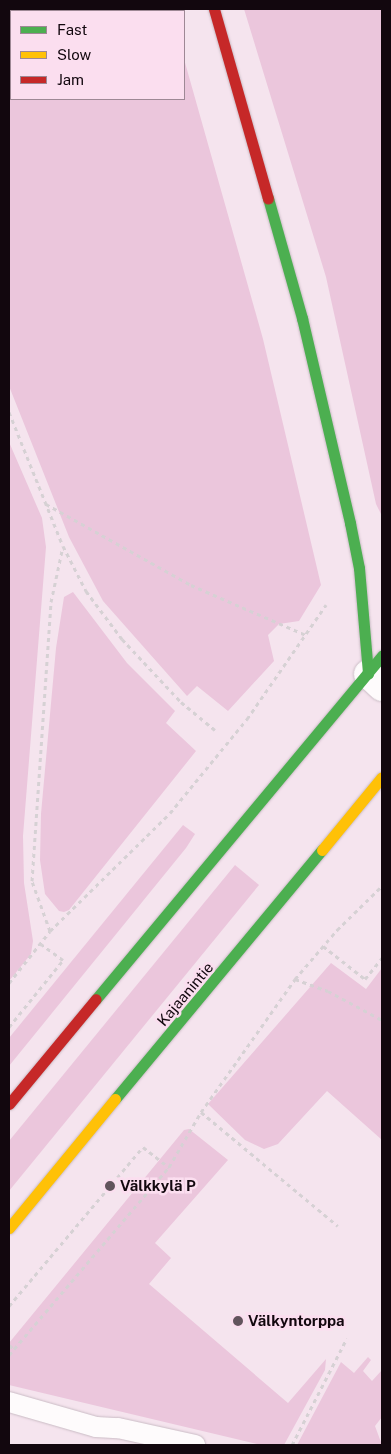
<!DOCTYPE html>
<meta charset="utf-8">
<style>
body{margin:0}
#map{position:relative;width:391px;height:1454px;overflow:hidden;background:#f5e4ee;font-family:"Public Sans",sans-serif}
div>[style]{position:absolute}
.green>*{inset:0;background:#ebc6dc}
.path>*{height:3px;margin-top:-1.5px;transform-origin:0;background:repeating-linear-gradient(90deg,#d6d1d4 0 4px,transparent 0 8px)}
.roads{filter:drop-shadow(0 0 1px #cabcc5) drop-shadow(0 0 1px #cabcc5)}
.lane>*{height:20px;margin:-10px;padding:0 10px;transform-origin:10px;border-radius:10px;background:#fefbfc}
.street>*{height:28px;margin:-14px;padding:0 14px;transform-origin:14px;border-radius:14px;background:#fefbfc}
.fast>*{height:11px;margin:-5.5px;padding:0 5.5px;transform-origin:5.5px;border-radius:5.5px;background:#4caf50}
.slow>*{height:11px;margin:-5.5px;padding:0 5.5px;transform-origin:5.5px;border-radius:5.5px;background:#ffc107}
.jam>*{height:11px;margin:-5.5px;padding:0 5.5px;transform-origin:5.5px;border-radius:5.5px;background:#c62828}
.dots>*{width:14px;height:14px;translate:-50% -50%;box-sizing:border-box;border:2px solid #fbdeef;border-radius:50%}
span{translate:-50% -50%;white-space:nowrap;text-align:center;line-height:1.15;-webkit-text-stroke:5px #fbdeef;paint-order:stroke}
.street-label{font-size:15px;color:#12070e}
.poi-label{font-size:15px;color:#12070e;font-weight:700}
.left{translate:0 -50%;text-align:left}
.frame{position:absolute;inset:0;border:10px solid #12070e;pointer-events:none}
.legend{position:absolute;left:10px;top:10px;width:175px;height:90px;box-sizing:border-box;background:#fbdeef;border:1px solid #9e8895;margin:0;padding:6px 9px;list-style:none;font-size:15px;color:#12070e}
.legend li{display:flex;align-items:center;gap:10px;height:25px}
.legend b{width:25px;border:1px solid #9e8895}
</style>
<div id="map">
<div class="green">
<div style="clip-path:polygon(9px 9px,169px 9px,170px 11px,11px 11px,11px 99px,184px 99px,184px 59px,263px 339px,321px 585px,299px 621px,279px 624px,268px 635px,274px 661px,228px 711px,197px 686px,187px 696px,103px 601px,69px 537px,9px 386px)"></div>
<div style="clip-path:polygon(244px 9px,382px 9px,382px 516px,376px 504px,326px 277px)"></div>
<div style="clip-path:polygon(9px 442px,42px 518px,46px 547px,23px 836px,24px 883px,33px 941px,31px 954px,9px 981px)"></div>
<div style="clip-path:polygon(73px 592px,127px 663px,175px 711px,166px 723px,196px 751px,69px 910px,64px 912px,59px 911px,45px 894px,40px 860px,41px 814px,56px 648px,64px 597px)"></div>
<div style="clip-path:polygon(183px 825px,195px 834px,186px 848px,9px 1066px,9px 1038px)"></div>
<div style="clip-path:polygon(235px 865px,259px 885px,9px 1191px,9px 1141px)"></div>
<div style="clip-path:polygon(331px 963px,366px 989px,382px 968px,382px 1140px,327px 1091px,278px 1144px,264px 1149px,245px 1140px,208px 1104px)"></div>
<div style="clip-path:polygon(189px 1129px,228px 1160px,155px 1243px,171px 1258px,149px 1284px,288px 1403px,326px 1359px,325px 1370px,284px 1445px,261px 1445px,9px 1385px,9px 1343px,184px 1130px)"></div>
<div style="clip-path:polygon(368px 1357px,371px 1360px,363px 1371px,372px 1381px,382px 1370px,382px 1417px,375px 1426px,382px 1445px,297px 1445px,341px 1362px,354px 1373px)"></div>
</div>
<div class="path">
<div style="left:9px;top:412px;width:144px;rotate:68.1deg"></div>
<div style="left:63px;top:546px;width:51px;rotate:62.9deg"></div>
<div style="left:86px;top:591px;width:60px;rotate:53.1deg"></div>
<div style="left:122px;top:639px;width:86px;rotate:46.9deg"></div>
<div style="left:181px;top:702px;width:44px;rotate:39.5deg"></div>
<div style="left:46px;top:504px;width:166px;rotate:29.2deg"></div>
<div style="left:191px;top:585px;width:125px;rotate:23.5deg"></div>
<div style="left:50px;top:931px;width:53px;rotate:-109.8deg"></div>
<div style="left:32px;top:881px;width:280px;rotate:-86.1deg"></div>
<div style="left:51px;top:602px;width:57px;rotate:-77.9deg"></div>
<div style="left:323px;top:946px;width:53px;rotate:38.2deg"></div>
<div style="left:365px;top:979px;width:27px;rotate:-51deg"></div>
<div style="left:295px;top:979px;width:35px;rotate:20deg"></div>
<div style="left:328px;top:991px;width:61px;rotate:28.2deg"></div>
<div style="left:9px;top:983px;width:66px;rotate:-51.7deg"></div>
<div style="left:50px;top:931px;width:168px;rotate:-44.5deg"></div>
<div style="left:170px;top:813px;width:122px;rotate:-50.7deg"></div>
<div style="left:247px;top:719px;width:139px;rotate:-55.3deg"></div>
<div style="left:9px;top:1027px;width:86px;rotate:-51.1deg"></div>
<div style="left:63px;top:960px;width:27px;rotate:-144deg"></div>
<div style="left:201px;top:1112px;width:178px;rotate:39.8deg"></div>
<div style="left:9px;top:1306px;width:208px;rotate:-49.9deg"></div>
<div style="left:143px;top:1147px;width:33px;rotate:38deg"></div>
<div style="left:9px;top:1345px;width:6px;rotate:39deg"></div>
<div style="left:9px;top:1355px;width:247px;rotate:-49.6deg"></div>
<div style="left:169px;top:1167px;width:64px;rotate:-59.8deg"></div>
<div style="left:201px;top:1112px;width:163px;rotate:-54.7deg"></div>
<div style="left:295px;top:979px;width:65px;rotate:-49.4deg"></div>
<div style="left:337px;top:930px;width:63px;rotate:-44.4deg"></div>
<div style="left:292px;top:1445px;width:120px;rotate:-62.8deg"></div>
</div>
<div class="roads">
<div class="lane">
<div style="left:9px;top:1402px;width:91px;rotate:16deg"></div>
<div style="left:96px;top:1427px;width:22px;rotate:3deg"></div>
<div style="left:118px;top:1428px;width:79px;rotate:12.4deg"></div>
</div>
<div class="street">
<div style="left:368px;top:674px;width:19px;rotate:43deg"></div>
</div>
<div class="fast">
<div style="left:268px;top:198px;width:125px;rotate:74.2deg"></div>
<div style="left:302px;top:318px;width:211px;rotate:76.8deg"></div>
<div style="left:350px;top:523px;width:46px;rotate:78.7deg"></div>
<div style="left:359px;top:568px;width:106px;rotate:85.1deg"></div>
<div style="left:96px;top:999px;width:447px;rotate:-50.2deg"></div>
<div style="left:115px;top:1099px;width:324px;rotate:-50.3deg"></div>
</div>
<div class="slow">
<div style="left:322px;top:850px;width:94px;rotate:-50.6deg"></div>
<div style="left:9px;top:1228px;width:167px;rotate:-50.6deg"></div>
</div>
<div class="jam">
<div style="left:214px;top:9px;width:197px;rotate:74.1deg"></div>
<div style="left:9px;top:1104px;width:136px;rotate:-50.4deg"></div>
</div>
</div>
<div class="dots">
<div style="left:110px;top:1186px;background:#61545c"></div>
<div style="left:238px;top:1321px;background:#61545c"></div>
</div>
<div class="street-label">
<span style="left:185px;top:994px;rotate:-50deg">Kajaanintie</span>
</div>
<div class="poi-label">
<span class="left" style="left:120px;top:1186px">Välkkylä P</span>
<span class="left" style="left:248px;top:1321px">Välkyntorppa</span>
</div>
<div class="frame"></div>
<ul class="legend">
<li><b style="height:6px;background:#4caf50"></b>Fast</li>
<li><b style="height:6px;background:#ffc107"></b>Slow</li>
<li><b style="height:6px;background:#c62828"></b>Jam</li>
</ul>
</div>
